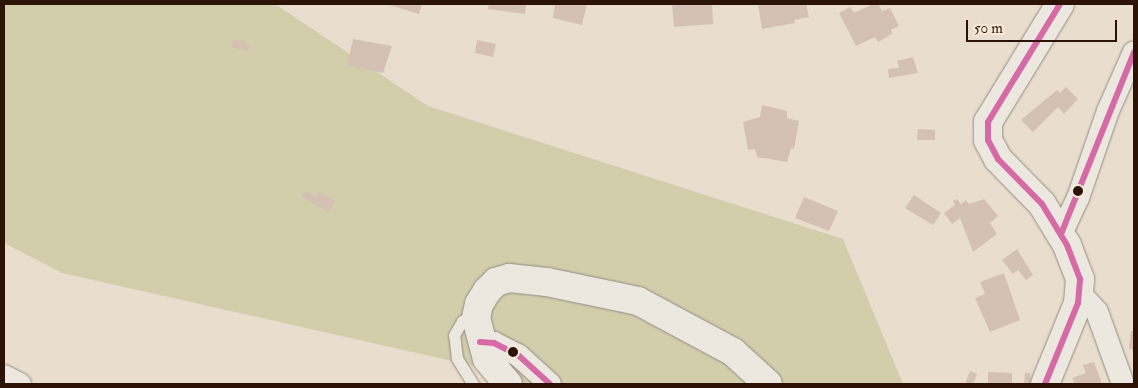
<!DOCTYPE html>
<style>
body{margin:0}
#map{position:relative;width:1138px;height:388px;overflow:hidden;background:#e9dece;font-family:"IM FELL Double Pica",serif}
div>[style]{position:absolute}
.green>*{inset:0;background:#d2ceac}
.building>*{inset:0;background:#d4c1b4}
.roads{filter:drop-shadow(0 0 1px #958c82) drop-shadow(0 0 1px #958c82)}
.service>*{height:11px;margin:-5.5px;padding:0 5.5px;transform-origin:5.5px;border-radius:5.5px;background:#ece7df}
.minor>*{height:22px;margin:-11px;padding:0 11px;transform-origin:11px;border-radius:11px;background:#ece7df}
.tertiary>*{height:28px;margin:-14px;padding:0 14px;transform-origin:14px;border-radius:14px;background:#ece7df}
.bus-1>*{height:6px;margin:-3px;padding:0 3px;transform-origin:3px;border-radius:3px;background:#d56aa6}
.dots>*{width:14px;height:14px;translate:-50% -50%;box-sizing:border-box;border:2px solid #f8ebd7;border-radius:50%}
span{translate:-50% -50%;white-space:nowrap;text-align:center;line-height:1.15;-webkit-text-stroke:4.5px #f8ebd7;paint-order:stroke}
.frame{position:absolute;inset:0;border:5px solid #2d1206;pointer-events:none}
.scale{position:absolute;left:966px;top:20px;width:151px;height:22px;box-sizing:border-box;border:2px solid #2d1206;border-top:0;padding-left:6px;font-size:15px;line-height:18px;white-space:nowrap;color:#2d1206;-webkit-text-stroke:4px #f8ebd7;paint-order:stroke}
</style>
<div id="map">
<div class="green">
<div style="clip-path:polygon(4px 4px,275px 4px,428px 106px,843px 239px,903px 384px,501px 384px,474px 366px,62px 273px,4px 243px)"></div>
</div>
<div class="building">
<div style="clip-path:polygon(386px 4px,422px 4px,419px 14px)"></div>
<div style="clip-path:polygon(489px 4px,526px 4px,525px 14px,488px 9px)"></div>
<div style="clip-path:polygon(555px 4px,587px 4px,582px 25px,553px 18px)"></div>
<div style="clip-path:polygon(672px 4px,712px 4px,713px 24px,674px 27px)"></div>
<div style="clip-path:polygon(758px 4px,806px 4px,809px 17px,794px 20px,795px 23px,762px 29px)"></div>
<div style="clip-path:polygon(871px 5px,879px 5px,882px 11px,890px 8px,899px 26px,891px 30px,892px 34px,878px 42px,875px 37px,856px 46px,839px 13px,850px 7px,854px 13px)"></div>
<div style="clip-path:polygon(353px 39px,392px 46px,383px 73px,347px 65px)"></div>
<div style="clip-path:polygon(233px 40px,244px 41px,250px 46px,248px 51px,231px 47px)"></div>
<div style="clip-path:polygon(477px 40px,496px 44px,493px 57px,475px 53px)"></div>
<div style="clip-path:polygon(913px 57px,918px 73px,889px 78px,888px 69px,899px 68px,897px 61px)"></div>
<div style="clip-path:polygon(1066px 87px,1078px 99px,1064px 114px,1058px 107px,1033px 132px,1021px 120px,1057px 90px,1060px 93px)"></div>
<div style="clip-path:polygon(762px 105px,787px 111px,787px 118px,799px 121px,794px 149px,791px 148px,787px 162px,757px 157px,755px 149px,748px 150px,743px 122px,760px 117px)"></div>
<div style="clip-path:polygon(918px 129px,935px 130px,935px 140px,917px 140px)"></div>
<div style="clip-path:polygon(305px 191px,315px 196px,318px 192px,335px 201px,328px 212px,301px 196px)"></div>
<div style="clip-path:polygon(914px 195px,941px 213px,933px 225px,905px 208px)"></div>
<div style="clip-path:polygon(804px 197px,838px 211px,829px 231px,795px 218px)"></div>
<div style="clip-path:polygon(957px 199px,961px 204px,966px 200px,969px 204px,984px 199px,998px 216px,990px 223px,997px 234px,973px 252px,960px 218px,952px 224px,944px 213px,955px 205px,953px 201px)"></div>
<div style="clip-path:polygon(1017px 249px,1033px 275px,1026px 280px,1018px 270px,1013px 274px,1002px 260px)"></div>
<div style="clip-path:polygon(1004px 273px,1020px 320px,990px 332px,975px 298px,985px 294px,980px 282px)"></div>
<div style="clip-path:polygon(1131px 331px,1134px 331px,1134px 351px,1129px 348px)"></div>
<div style="clip-path:polygon(1094px 362px,1102px 384px,1075px 384px,1072px 378px,1086px 373px,1083px 365px)"></div>
<div style="clip-path:polygon(970px 371px,977px 374px,973px 384px,965px 384px)"></div>
<div style="clip-path:polygon(988px 372px,1012px 373px,1012px 384px,988px 384px)"></div>
<div style="clip-path:polygon(1025px 373px,1030px 373px,1031px 384px,1024px 384px)"></div>
</div>
<div class="roads">
<div class="service">
<div style="left:473px;top:384px;width:31px;rotate:-122deg"></div>
<div style="left:457px;top:358px;width:23px;rotate:-97deg"></div>
<div style="left:454px;top:335px;width:16px;rotate:-60deg"></div>
<div style="left:462px;top:321px;width:14px;rotate:-12deg"></div>
</div>
<div class="minor">
<div style="left:1061px;top:234px;width:40px;rotate:-65deg"></div>
<div style="left:1078px;top:198px;width:92px;rotate:-71deg"></div>
<div style="left:1108px;top:111px;width:64px;rotate:-66.2deg"></div>
<div style="left:1080px;top:293px;width:25px;rotate:48deg"></div>
<div style="left:1097px;top:312px;width:77px;rotate:70.1deg"></div>
<div style="left:480px;top:342px;width:14px;rotate:4deg"></div>
<div style="left:494px;top:343px;width:27px;rotate:27deg"></div>
<div style="left:518px;top:355px;width:43px;rotate:42.2deg"></div>
<div style="left:4px;top:376px;width:18px;rotate:27deg"></div>
</div>
<div class="tertiary">
<div style="left:508px;top:384px;width:33px;rotate:-130deg"></div>
<div style="left:487px;top:359px;width:42px;rotate:-105deg"></div>
<div style="left:476px;top:318px;width:14px;rotate:-78deg"></div>
<div style="left:479px;top:304px;width:15px;rotate:-58deg"></div>
<div style="left:487px;top:291px;width:13px;rotate:-45deg"></div>
<div style="left:496px;top:282px;width:14px;rotate:-17deg"></div>
<div style="left:509px;top:278px;width:38px;rotate:6deg"></div>
<div style="left:547px;top:282px;width:93px;rotate:11.8deg"></div>
<div style="left:638px;top:301px;width:108px;rotate:28.2deg"></div>
<div style="left:733px;top:352px;width:47px;rotate:42.4deg"></div>
<div style="left:1045px;top:384px;width:87px;rotate:-67.8deg"></div>
<div style="left:1078px;top:303px;width:24px;rotate:-85deg"></div>
<div style="left:1080px;top:279px;width:36px;rotate:-111deg"></div>
<div style="left:1067px;top:245px;width:48px;rotate:-121.4deg"></div>
<div style="left:1042px;top:204px;width:63px;rotate:-134.4deg"></div>
<div style="left:998px;top:159px;width:21px;rotate:-118deg"></div>
<div style="left:988px;top:140px;width:18px;rotate:-90deg"></div>
<div style="left:988px;top:122px;width:138px;rotate:-58.6deg"></div>
</div>
</div>
<div class="bus-1">
<div style="left:1061px;top:234px;width:196px;rotate:-68.1deg"></div>
<div style="left:480px;top:342px;width:14px;rotate:4deg"></div>
<div style="left:494px;top:343px;width:27px;rotate:27deg"></div>
<div style="left:518px;top:355px;width:43px;rotate:42.2deg"></div>
<div style="left:1045px;top:384px;width:87px;rotate:-67.8deg"></div>
<div style="left:1078px;top:303px;width:24px;rotate:-85deg"></div>
<div style="left:1080px;top:279px;width:36px;rotate:-111deg"></div>
<div style="left:1067px;top:245px;width:48px;rotate:-121.4deg"></div>
<div style="left:1042px;top:204px;width:63px;rotate:-134.4deg"></div>
<div style="left:998px;top:159px;width:21px;rotate:-118deg"></div>
<div style="left:988px;top:140px;width:18px;rotate:-90deg"></div>
<div style="left:988px;top:122px;width:138px;rotate:-58.6deg"></div>
</div>
<div class="dots">
<div style="left:1078px;top:191px;background:#2d1206"></div>
<div style="left:513px;top:352px;background:#2d1206"></div>
</div>
<div class="frame"></div>
<div class="scale">50 m</div>
</div>
